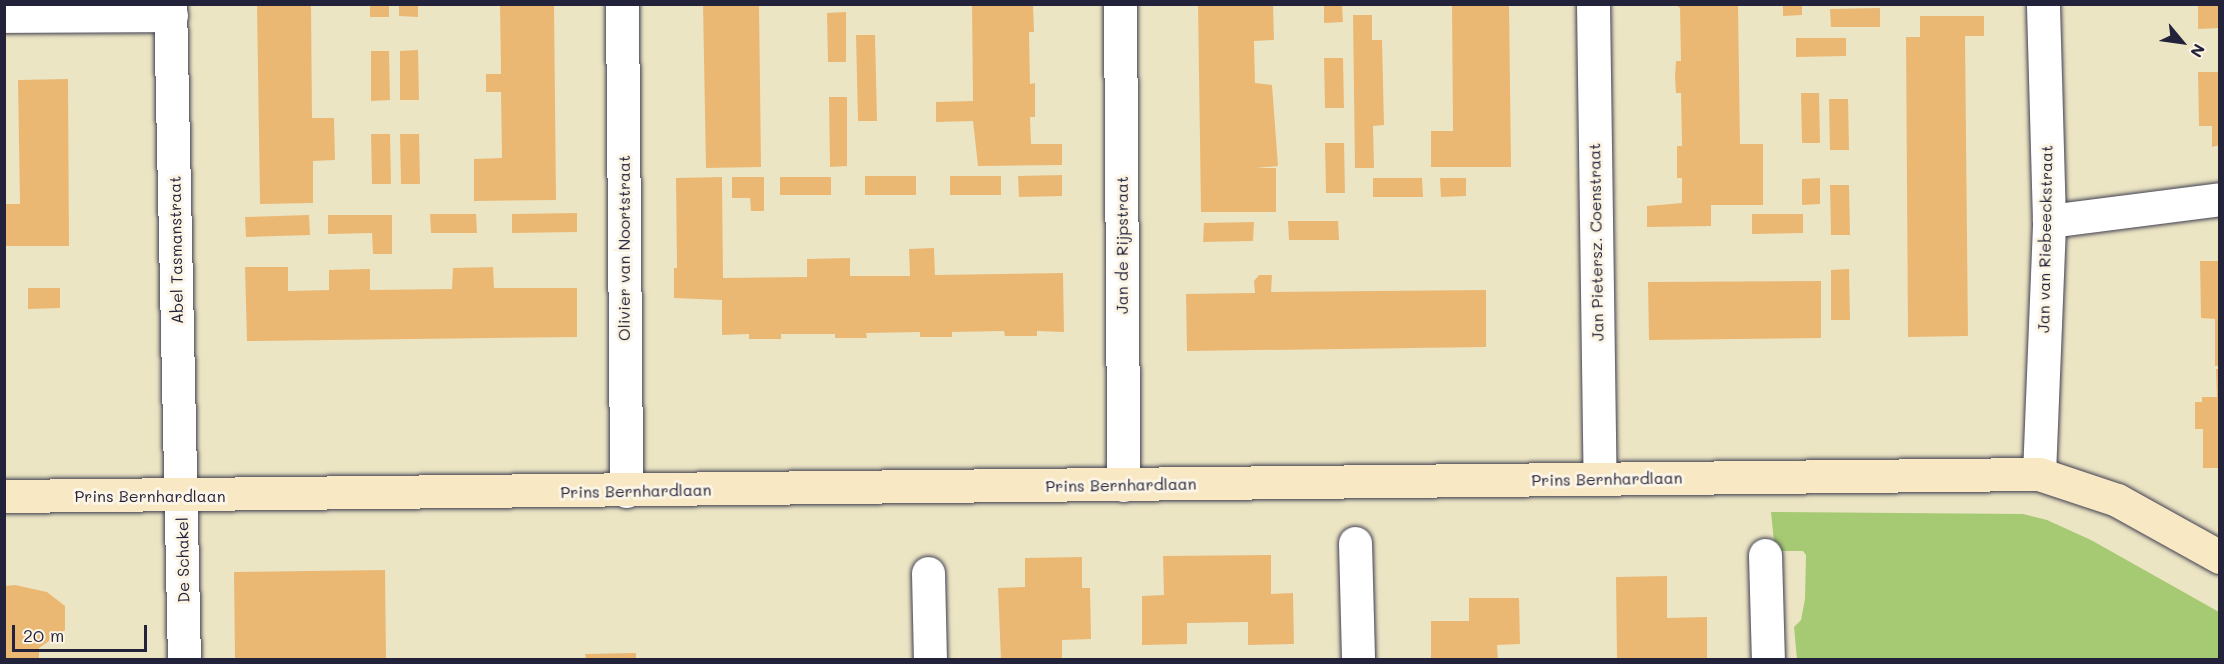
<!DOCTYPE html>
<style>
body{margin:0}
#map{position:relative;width:2224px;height:664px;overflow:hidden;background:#ece5c4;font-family:Mali,sans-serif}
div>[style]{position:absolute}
.green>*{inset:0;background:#a6ca73}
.building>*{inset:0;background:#ebb874}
.roads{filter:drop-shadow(0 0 2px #403f50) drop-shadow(0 0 2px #403f50)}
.street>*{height:33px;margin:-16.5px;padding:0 16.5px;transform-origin:16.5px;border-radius:16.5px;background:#fff}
.secondary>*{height:33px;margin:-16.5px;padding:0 16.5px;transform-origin:16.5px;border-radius:16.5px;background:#f8e8c3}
span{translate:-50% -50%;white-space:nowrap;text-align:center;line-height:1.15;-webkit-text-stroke:6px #fcf5e5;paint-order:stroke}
.street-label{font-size:16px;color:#22223b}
.frame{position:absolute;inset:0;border:6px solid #22223b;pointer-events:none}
.north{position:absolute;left:2152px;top:12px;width:60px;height:60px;-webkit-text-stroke:4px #fcf5e5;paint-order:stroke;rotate:119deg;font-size:16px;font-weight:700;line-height:24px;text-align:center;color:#22223b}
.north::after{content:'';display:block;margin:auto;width:21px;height:27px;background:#22223b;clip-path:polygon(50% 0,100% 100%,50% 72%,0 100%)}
.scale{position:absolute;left:12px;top:625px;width:135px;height:27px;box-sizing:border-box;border:3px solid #22223b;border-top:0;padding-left:8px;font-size:18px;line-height:21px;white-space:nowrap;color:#22223b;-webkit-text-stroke:4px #fcf5e5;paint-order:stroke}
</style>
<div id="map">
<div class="green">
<div style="clip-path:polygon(1771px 512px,2023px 514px,2047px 520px,2091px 540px,2219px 612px,2219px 659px,1797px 659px,1794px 627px,1801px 620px,1805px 599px,1806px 555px,1803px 551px,1775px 551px)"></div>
</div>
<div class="building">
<div style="clip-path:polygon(257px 4px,311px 4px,312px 118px,334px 118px,335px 160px,313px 161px,313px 203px,260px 204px)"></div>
<div style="clip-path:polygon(370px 4px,389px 4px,389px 17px,370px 17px)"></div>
<div style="clip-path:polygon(399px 4px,418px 4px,418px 17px,399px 16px)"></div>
<div style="clip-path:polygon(500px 4px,554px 4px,556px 200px,474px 201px,474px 159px,502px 158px,501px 92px,486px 92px,486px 74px,501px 74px)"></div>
<div style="clip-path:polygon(703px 4px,759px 4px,761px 167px,706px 168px)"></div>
<div style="clip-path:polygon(972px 4px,1033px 4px,1034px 32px,1029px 32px,1030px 84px,1035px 83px,1035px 117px,1030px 117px,1031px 144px,1062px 144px,1062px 165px,978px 166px,973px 121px,936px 122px,936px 102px,973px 101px)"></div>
<div style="clip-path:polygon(1198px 4px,1273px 4px,1274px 40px,1254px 41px,1255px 83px,1272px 85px,1278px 166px,1256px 168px,1276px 168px,1276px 212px,1201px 212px)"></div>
<div style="clip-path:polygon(1324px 4px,1342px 4px,1343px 22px,1324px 23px)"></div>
<div style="clip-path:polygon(1452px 4px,1509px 4px,1511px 167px,1431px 167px,1431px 131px,1453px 131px)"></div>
<div style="clip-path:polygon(1675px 4px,1738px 4px,1740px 144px,1763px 144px,1763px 205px,1711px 205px,1711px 226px,1647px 227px,1647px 206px,1682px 203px,1682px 178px,1677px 178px,1677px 146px,1682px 146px,1681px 93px,1676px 93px,1675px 77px,1676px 61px,1681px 61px,1680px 8px)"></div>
<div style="clip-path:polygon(1783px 4px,1802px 4px,1802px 15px,1783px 16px)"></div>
<div style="clip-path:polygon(2198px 5px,2220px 5px,2220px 28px,2198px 29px)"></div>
<div style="clip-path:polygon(1880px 8px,1880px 27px,1831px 27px,1830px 9px)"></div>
<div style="clip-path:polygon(846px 12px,846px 62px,828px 62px,827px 13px)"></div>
<div style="clip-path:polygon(1353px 15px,1372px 15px,1372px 40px,1382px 40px,1384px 125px,1373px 126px,1374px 168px,1355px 168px)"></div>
<div style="clip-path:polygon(1920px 16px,1984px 16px,1984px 36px,1965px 36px,1968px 336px,1908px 337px,1906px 37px,1920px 37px)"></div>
<div style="clip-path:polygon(856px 35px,875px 35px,877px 121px,858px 121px)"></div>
<div style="clip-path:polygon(1796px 38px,1846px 38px,1846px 56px,1796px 57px)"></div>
<div style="clip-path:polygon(418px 50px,419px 100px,400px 100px,400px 51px)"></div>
<div style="clip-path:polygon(371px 51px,389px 51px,390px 100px,371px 101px)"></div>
<div style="clip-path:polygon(1324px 58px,1343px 58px,1344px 108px,1325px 108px)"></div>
<div style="clip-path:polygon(2198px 72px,2220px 72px,2220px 145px,2212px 147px,2212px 126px,2199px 126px)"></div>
<div style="clip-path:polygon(68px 79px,69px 246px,4px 246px,4px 204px,20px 204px,18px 80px)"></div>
<div style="clip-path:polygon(1801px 93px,1819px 93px,1820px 143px,1802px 143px)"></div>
<div style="clip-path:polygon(829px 97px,847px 97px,847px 166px,830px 167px)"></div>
<div style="clip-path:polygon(1829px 99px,1848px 99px,1849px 150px,1830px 150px)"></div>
<div style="clip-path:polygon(371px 134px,390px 134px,391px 184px,372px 184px)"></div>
<div style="clip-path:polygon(400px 134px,419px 134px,420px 184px,401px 184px)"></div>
<div style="clip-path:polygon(1325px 143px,1344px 143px,1345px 193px,1326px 193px)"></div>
<div style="clip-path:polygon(1062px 175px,1062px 196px,1019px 197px,1018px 176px)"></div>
<div style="clip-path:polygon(865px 176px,916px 176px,916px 195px,865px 195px)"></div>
<div style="clip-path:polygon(950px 176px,1001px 176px,1001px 195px,950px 195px)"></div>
<div style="clip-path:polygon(722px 177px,723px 278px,807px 277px,807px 259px,850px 258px,850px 276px,910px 276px,909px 249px,934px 248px,935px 275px,1063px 273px,1064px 332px,1037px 331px,1037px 336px,1005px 336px,1004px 331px,952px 332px,952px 337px,920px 337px,920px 332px,866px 333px,867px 338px,835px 338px,835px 334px,781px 334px,781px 339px,749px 339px,749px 334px,722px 335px,722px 300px,674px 298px,674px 268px,677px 268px,676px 178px)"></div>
<div style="clip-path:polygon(732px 177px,764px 177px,764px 211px,751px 211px,750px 198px,732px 198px)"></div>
<div style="clip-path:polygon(780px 177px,831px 177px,831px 195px,780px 195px)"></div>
<div style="clip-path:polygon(1373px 178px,1422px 178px,1423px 197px,1373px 197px)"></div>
<div style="clip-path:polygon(1440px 178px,1466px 178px,1466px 196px,1441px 197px)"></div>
<div style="clip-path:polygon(1820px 178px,1820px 204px,1802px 205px,1802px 179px)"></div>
<div style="clip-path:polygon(1830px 185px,1849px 185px,1850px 235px,1831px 235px)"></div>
<div style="clip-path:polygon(577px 213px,577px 232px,512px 233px,512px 214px)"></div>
<div style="clip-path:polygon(430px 214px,476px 214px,477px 233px,431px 233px)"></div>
<div style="clip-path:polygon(1752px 214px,1803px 214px,1803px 233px,1752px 234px)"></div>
<div style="clip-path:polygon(309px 215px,310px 235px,246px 237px,245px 217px)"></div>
<div style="clip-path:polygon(328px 215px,392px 215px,392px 254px,373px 254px,372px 233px,328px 234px)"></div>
<div style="clip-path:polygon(1288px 221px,1338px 221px,1339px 240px,1289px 240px)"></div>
<div style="clip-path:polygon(1254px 222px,1253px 241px,1203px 242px,1204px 223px)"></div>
<div style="clip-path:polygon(2200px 261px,2220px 261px,2220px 366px,2215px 366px,2215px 319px,2201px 318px)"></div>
<div style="clip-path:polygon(245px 267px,288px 267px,288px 291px,329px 290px,329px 270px,370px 269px,370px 290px,452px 289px,453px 268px,493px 267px,494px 288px,577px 288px,577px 337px,247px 341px)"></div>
<div style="clip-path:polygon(1849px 269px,1850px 320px,1831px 320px,1831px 270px)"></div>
<div style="clip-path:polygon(1259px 275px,1272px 275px,1271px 292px,1486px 290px,1486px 347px,1187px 351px,1186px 294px,1255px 293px,1254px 281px)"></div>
<div style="clip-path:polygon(1821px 281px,1821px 338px,1649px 340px,1648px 282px)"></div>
<div style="clip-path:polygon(28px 288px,60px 288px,60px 308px,28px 309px)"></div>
<div style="clip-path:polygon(2216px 369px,2220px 369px,2220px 468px,2203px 468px,2203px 429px,2195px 429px,2195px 402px,2202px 402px,2202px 397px,2217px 397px)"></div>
<div style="clip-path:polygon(1271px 555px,1271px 594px,1293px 593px,1294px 644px,1248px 645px,1248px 622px,1187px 623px,1187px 644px,1142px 645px,1142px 596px,1164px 595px,1163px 556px)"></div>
<div style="clip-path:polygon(1082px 557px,1082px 588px,1090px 588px,1091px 639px,1062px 640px,1062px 660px,1001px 660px,998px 588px,1025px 587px,1025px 558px)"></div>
<div style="clip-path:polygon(385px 570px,386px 660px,235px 660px,234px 572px)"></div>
<div style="clip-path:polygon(1667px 576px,1667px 618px,1707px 617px,1707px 660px,1617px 660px,1616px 577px)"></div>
<div style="clip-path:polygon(15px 585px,47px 592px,65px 606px,65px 630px,39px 648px,39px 660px,4px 660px,4px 586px)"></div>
<div style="clip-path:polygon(1469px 598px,1519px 598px,1520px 644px,1497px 645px,1498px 660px,1431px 660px,1431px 621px,1469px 621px)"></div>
<div style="clip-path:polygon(636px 653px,636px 660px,586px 660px,585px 654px)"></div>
</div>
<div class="roads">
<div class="street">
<div style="left:170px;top:4px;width:656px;rotate:88.78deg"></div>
<div style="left:622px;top:4px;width:487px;rotate:89.5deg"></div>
<div style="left:1120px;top:4px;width:481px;rotate:89.6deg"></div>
<div style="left:1593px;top:4px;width:475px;rotate:89.2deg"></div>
<div style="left:4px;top:16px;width:167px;rotate:-0.3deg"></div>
<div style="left:2049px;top:221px;width:172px;rotate:-7.3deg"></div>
<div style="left:2039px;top:474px;width:253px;rotate:-87.7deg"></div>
<div style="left:2049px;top:221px;width:217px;rotate:-91.6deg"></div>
<div style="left:1355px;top:543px;width:117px;rotate:88.5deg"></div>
<div style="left:1765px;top:555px;width:105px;rotate:88.4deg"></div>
<div style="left:928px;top:573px;width:87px;rotate:88.7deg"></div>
</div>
<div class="secondary">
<div style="left:4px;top:496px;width:2035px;rotate:-0.62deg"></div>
<div style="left:2039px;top:474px;width:82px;rotate:18.4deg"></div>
<div style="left:2117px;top:500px;width:118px;rotate:29deg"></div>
</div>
</div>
<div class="street-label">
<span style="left:2045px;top:239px;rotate:-89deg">Jan van Riebeeckstraat</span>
<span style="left:1596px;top:242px;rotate:-91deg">Jan Pietersz. Coenstraat</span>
<span style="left:1122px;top:245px;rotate:-90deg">Jan de Rijpstraat</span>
<span style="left:624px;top:248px;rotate:-90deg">Olivier van Noortstraat</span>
<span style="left:176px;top:250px;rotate:-91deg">Abel Tasmanstraat</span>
<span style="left:1607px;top:479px;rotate:-1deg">Prins Bernhardlaan</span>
<span style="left:1121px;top:485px;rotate:-1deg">Prins Bernhardlaan</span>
<span style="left:636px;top:491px;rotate:-1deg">Prins Bernhardlaan</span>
<span style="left:150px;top:496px">Prins Bernhardlaan</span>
<span style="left:183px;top:560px;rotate:-91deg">De Schakel</span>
</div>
<div class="frame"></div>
<div class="north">N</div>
<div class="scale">20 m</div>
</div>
